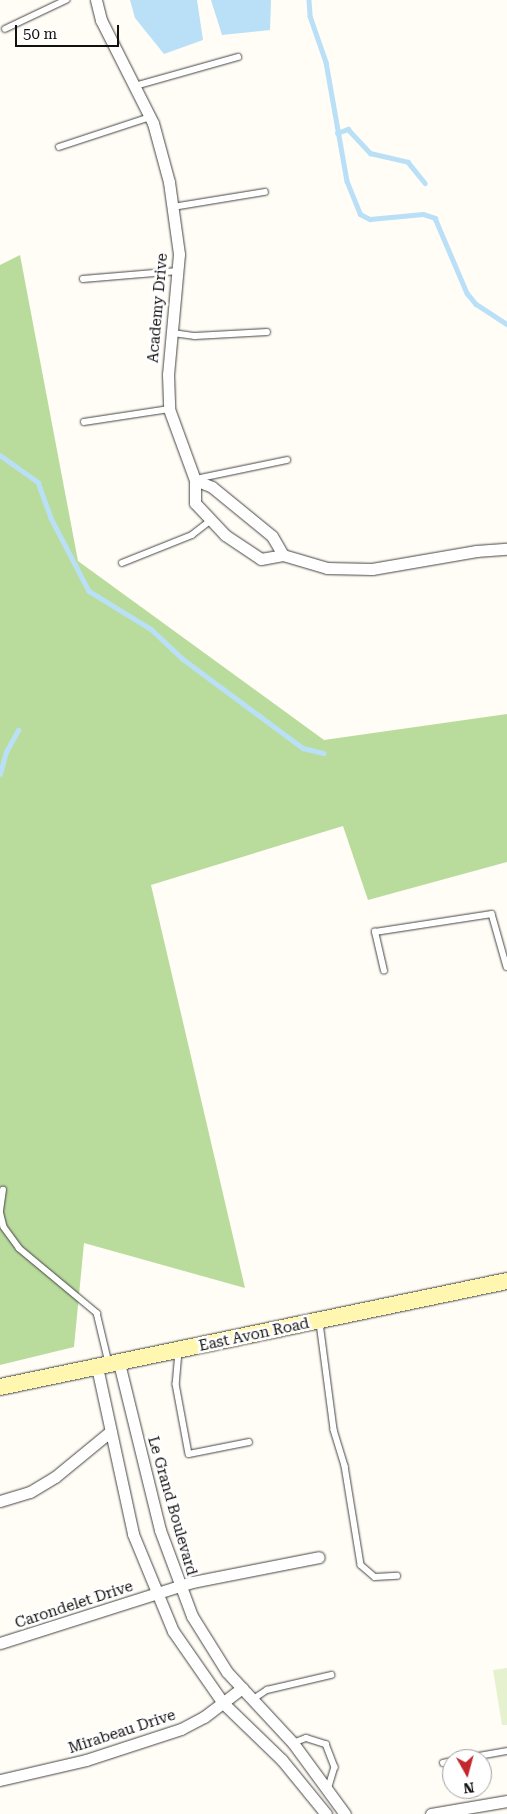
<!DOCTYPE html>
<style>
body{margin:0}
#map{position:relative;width:507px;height:1814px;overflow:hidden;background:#fffdf5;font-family:"Roboto Serif",serif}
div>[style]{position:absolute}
.forest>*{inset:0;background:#b9dc9c}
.pitch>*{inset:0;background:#e6f2cf}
.water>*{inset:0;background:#b9e0f7}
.stream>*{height:4.5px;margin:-2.25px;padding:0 2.25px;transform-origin:2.25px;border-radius:2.25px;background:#b9e0f7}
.roads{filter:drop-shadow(0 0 1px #444) drop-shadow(0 0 1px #444)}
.lane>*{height:5.5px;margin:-2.75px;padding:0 2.75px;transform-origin:2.75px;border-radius:2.75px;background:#fff}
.street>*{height:11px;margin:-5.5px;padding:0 5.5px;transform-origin:5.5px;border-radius:5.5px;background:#fff}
.secondary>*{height:16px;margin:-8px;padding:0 8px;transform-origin:8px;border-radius:8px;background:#fff6b0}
span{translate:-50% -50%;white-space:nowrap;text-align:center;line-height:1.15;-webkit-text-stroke:5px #fff;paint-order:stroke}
.street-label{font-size:15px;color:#111}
.north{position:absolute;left:442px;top:1749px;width:50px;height:50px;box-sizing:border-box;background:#fff;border:1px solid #a0a0a0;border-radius:50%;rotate:173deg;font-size:14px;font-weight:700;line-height:20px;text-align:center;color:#111}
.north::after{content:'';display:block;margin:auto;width:18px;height:22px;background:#c4262e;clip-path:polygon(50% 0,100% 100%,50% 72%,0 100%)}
.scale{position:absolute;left:15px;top:25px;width:104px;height:22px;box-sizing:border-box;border:2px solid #111;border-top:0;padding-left:6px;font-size:15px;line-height:18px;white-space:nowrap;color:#111;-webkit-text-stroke:4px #fff;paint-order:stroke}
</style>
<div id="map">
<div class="forest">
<div style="clip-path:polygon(20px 255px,78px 561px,324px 740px,507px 714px,507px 862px,368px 900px,343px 826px,151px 885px,245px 1288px,84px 1243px,74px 1347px,0 1365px,0 265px)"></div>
</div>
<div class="pitch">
<div style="clip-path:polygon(507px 1668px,507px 1725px,502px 1725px,493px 1670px)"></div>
</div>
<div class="water">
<div style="clip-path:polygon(130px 0,197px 0,203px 40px,164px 54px,135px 18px)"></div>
<div style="clip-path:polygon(211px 0,271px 0,270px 30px,222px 35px)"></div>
</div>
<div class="stream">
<div style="left:309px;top:0;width:16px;rotate:86deg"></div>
<div style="left:310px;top:16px;width:49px;rotate:70.8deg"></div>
<div style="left:326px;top:62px;width:121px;rotate:80deg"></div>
<div style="left:347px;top:181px;width:35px;rotate:68deg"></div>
<div style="left:360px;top:214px;width:11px;rotate:27deg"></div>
<div style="left:370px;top:219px;width:53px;rotate:-5.4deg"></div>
<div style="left:423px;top:214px;width:13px;rotate:18deg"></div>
<div style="left:435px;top:218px;width:82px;rotate:66.9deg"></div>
<div style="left:467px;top:293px;width:14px;rotate:51deg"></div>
<div style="left:476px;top:304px;width:37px;rotate:33deg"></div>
<div style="left:337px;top:133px;width:12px;rotate:-20deg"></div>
<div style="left:348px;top:129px;width:33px;rotate:47deg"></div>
<div style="left:370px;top:153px;width:39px;rotate:13deg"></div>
<div style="left:408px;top:162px;width:27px;rotate:51deg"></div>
<div style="left:0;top:455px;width:47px;rotate:35.4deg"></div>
<div style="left:38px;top:482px;width:38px;rotate:70deg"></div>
<div style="left:51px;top:518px;width:82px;rotate:62.5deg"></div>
<div style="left:89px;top:591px;width:73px;rotate:31.5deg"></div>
<div style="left:151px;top:629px;width:44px;rotate:43.2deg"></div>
<div style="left:183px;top:659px;width:149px;rotate:36.6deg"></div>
<div style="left:303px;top:748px;width:21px;rotate:14deg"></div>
<div style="left:0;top:774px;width:23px;rotate:-75deg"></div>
<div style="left:6px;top:752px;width:25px;rotate:-61deg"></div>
</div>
<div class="roads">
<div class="lane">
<div style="left:5px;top:29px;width:68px;rotate:-25.4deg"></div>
<div style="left:135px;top:86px;width:107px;rotate:-15.7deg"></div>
<div style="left:59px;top:147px;width:96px;rotate:-18.2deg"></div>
<div style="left:173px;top:207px;width:93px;rotate:-9.3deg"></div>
<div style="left:83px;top:279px;width:95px;rotate:-4.8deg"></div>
<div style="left:173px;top:333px;width:22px;rotate:8deg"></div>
<div style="left:195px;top:336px;width:72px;rotate:-3.2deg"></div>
<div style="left:84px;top:422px;width:86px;rotate:-8.7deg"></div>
<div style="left:196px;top:479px;width:93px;rotate:-11.8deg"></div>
<div style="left:122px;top:563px;width:75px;rotate:-21.8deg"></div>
<div style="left:192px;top:535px;width:24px;rotate:-38deg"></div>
<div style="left:384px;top:971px;width:40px;rotate:-103deg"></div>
<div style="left:375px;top:932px;width:118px;rotate:-8.7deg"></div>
<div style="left:492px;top:914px;width:55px;rotate:74.2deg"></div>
<div style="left:0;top:1211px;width:16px;rotate:76deg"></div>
<div style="left:4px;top:1227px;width:26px;rotate:54deg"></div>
<div style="left:19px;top:1248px;width:102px;rotate:39.8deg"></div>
<div style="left:97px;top:1313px;width:51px;rotate:76.5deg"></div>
<div style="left:0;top:1211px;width:21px;rotate:-82deg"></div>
<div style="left:320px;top:1323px;width:108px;rotate:82.5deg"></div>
<div style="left:334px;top:1430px;width:38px;rotate:73deg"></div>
<div style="left:345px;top:1466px;width:100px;rotate:80.8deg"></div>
<div style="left:361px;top:1565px;width:18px;rotate:41deg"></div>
<div style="left:375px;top:1577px;width:22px;rotate:-3deg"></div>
<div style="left:179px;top:1352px;width:32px;rotate:95deg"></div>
<div style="left:176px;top:1384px;width:71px;rotate:79.5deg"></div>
<div style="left:189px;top:1454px;width:61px;rotate:-11.3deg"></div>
<div style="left:252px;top:1700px;width:18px;rotate:-34deg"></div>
<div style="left:267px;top:1690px;width:66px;rotate:-13.2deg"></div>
<div style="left:293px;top:1743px;width:14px;rotate:-21deg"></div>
<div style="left:306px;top:1738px;width:21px;rotate:17deg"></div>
<div style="left:326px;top:1744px;width:25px;rotate:69deg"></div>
<div style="left:335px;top:1767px;width:24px;rotate:107deg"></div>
<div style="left:462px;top:1759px;width:46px;rotate:-10.1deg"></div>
<div style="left:443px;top:1763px;width:9px;rotate:-13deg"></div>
</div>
<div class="street">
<div style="left:96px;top:0;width:21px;rotate:76deg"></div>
<div style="left:101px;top:20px;width:115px;rotate:63.2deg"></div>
<div style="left:153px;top:123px;width:61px;rotate:74.8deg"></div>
<div style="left:169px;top:182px;width:73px;rotate:82.1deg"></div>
<div style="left:179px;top:254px;width:121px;rotate:95.2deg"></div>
<div style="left:168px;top:374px;width:35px;rotate:88deg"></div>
<div style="left:169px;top:409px;width:76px;rotate:69.9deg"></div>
<div style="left:195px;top:480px;width:23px;rotate:90deg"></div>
<div style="left:195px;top:503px;width:44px;rotate:46.8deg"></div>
<div style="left:225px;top:535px;width:43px;rotate:33.7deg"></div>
<div style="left:261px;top:559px;width:22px;rotate:-10deg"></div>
<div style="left:283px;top:555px;width:46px;rotate:16.5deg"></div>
<div style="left:327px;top:568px;width:45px;rotate:1.3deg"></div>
<div style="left:372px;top:569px;width:106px;rotate:-9.8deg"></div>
<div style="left:476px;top:551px;width:31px;rotate:-4deg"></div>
<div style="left:195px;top:480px;width:18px;rotate:22deg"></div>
<div style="left:212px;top:487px;width:77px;rotate:39.2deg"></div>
<div style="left:272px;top:536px;width:22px;rotate:60deg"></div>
<div style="left:119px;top:1363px;width:172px;rotate:76.2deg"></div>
<div style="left:160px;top:1530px;width:92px;rotate:69.6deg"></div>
<div style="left:192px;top:1616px;width:66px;rotate:58deg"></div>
<div style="left:227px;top:1672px;width:97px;rotate:47.1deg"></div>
<div style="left:293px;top:1743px;width:88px;rotate:53.8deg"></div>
<div style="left:97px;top:1367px;width:171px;rotate:77.8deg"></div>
<div style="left:133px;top:1534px;width:105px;rotate:67.6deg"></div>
<div style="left:173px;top:1631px;width:88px;rotate:55.2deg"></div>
<div style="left:223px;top:1703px;width:82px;rotate:44deg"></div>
<div style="left:282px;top:1760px;width:70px;rotate:50.8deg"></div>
<div style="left:0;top:1501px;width:31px;rotate:-17deg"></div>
<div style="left:30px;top:1492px;width:29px;rotate:-31deg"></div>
<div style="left:55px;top:1477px;width:72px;rotate:-39.4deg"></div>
<div style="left:0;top:1643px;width:201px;rotate:-17.6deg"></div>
<div style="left:192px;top:1582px;width:129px;rotate:-11.1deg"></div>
<div style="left:0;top:1780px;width:88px;rotate:-13.1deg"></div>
<div style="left:86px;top:1760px;width:100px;rotate:-18.1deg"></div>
<div style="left:181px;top:1729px;width:26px;rotate:-28deg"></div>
<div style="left:204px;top:1717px;width:48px;rotate:-37.3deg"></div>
<div style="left:431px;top:1814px;width:77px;rotate:-9.7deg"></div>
</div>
<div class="secondary">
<div style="left:0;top:1387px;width:518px;rotate:-11.81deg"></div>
</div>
</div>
<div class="street-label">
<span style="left:158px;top:308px;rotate:-85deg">Academy Drive</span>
<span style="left:254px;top:1335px;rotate:-12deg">East Avon Road</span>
<span style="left:172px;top:1506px;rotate:74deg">Le Grand Boulevard</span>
<span style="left:74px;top:1605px;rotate:-18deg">Carondelet Drive</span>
<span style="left:122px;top:1732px;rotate:-18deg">Mirabeau Drive</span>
</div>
<div class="north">N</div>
<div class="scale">50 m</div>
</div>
